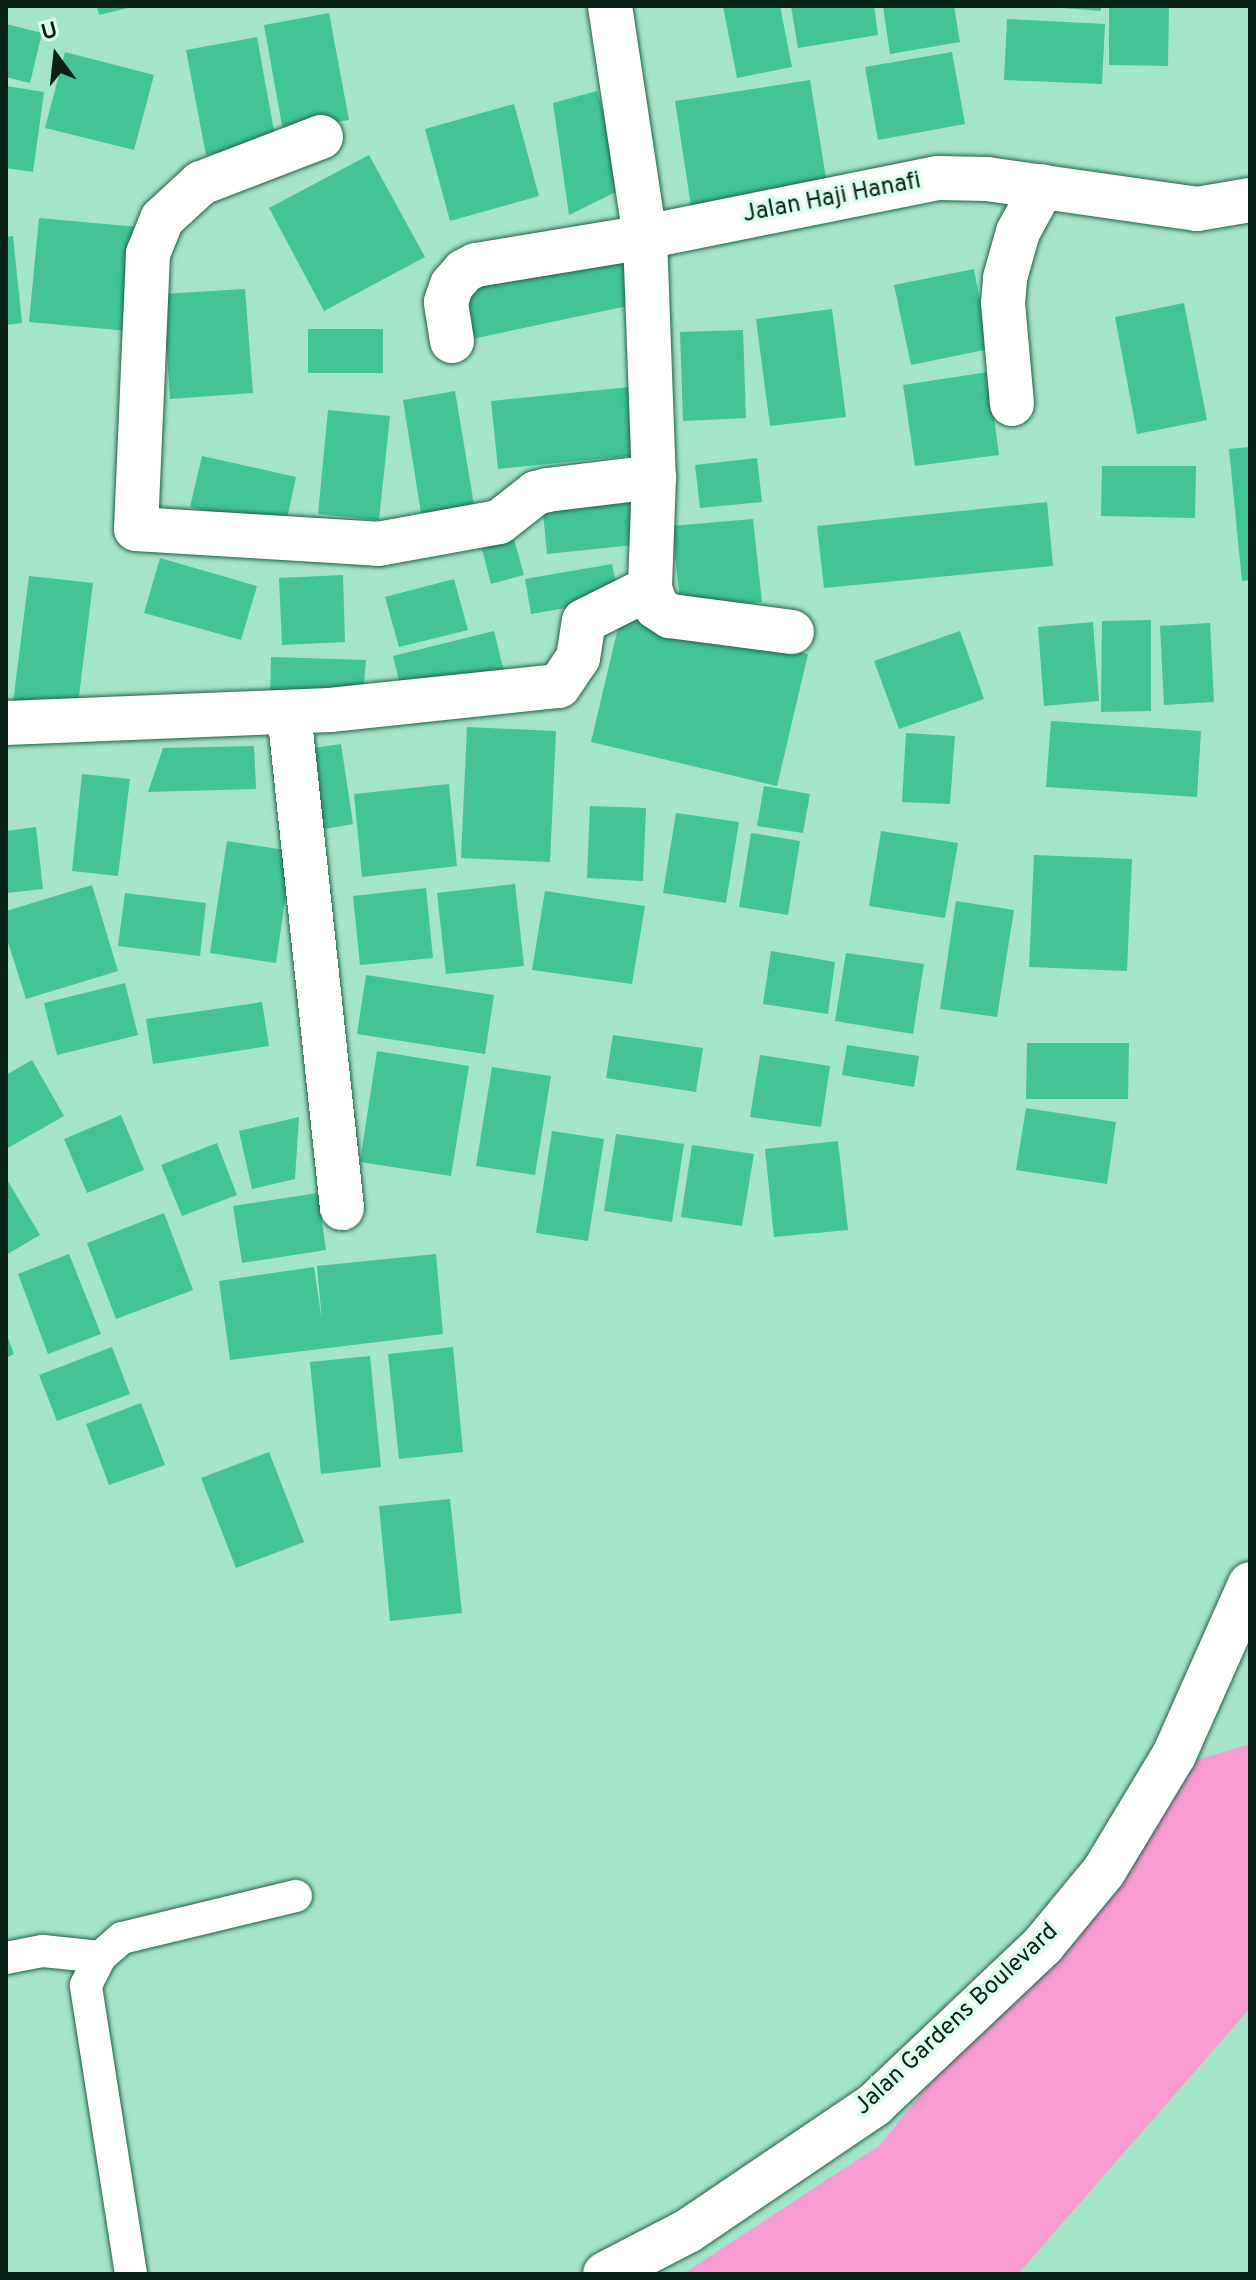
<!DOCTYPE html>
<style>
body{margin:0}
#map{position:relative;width:1256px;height:2280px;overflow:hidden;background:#a4e4c8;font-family:Overpass,sans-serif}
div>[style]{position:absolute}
.green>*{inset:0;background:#f99ad0}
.building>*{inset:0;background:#42c496}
.roads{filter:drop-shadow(0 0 2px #206048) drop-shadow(0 0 2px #206048)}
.lane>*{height:32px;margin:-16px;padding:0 16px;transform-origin:16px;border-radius:16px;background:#fff}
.street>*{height:44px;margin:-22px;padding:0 22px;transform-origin:22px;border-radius:22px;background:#fff}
span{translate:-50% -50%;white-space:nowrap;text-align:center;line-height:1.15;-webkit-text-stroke:7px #defeef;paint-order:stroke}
.street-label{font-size:24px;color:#072117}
.frame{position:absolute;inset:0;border:8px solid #072117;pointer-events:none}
.north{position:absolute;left:16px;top:16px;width:80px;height:80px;-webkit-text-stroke:6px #defeef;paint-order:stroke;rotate:345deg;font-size:22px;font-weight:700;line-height:32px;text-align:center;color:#072117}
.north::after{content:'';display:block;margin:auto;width:28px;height:36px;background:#072117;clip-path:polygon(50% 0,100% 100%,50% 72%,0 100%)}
</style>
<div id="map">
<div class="green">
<div style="clip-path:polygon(1250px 1744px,1250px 2008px,1018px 2274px,683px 2274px,880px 2145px,1190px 1762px)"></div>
</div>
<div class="building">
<div style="clip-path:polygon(97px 6px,132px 6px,132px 7px,99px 15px)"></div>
<div style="clip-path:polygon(723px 6px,780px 6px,792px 67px,737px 78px)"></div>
<div style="clip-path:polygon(791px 6px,874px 6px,878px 35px,798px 48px)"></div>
<div style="clip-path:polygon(883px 6px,954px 6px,960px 42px,890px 54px)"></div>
<div style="clip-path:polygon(1038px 6px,1101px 6px,1101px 11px)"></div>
<div style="clip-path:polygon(1109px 6px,1169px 6px,1168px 66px,1109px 65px)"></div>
<div style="clip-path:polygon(329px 13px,349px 120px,283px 131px,264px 25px)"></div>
<div style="clip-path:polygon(1007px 19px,1105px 24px,1102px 84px,1004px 80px)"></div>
<div style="clip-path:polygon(6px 24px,42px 33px,30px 83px,6px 77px)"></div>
<div style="clip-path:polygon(257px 37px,276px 142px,206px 155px,186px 50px)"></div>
<div style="clip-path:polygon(65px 52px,154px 75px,134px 150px,45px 128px)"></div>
<div style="clip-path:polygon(952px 52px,965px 124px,878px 140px,865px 67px)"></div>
<div style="clip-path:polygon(810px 80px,827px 184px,691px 206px,675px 101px)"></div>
<div style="clip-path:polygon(6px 86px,44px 92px,33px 172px,6px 168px)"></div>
<div style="clip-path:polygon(597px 91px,626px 187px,569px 215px,553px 103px)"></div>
<div style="clip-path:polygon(514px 104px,539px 196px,450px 221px,425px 129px)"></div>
<div style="clip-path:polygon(369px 155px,425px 257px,324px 311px,269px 208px)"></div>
<div style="clip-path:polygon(39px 218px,149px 228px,139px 332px,29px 322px)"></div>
<div style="clip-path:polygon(13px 236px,22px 323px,6px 325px,6px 237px)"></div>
<div style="clip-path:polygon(621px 255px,632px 305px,472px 339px,462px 289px)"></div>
<div style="clip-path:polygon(974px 269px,989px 349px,911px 365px,894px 285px)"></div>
<div style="clip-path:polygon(245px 289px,253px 393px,170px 399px,163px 294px)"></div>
<div style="clip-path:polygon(1184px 303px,1207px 420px,1137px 434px,1115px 317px)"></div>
<div style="clip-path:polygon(832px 309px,846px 417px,770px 426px,756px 319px)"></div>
<div style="clip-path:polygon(308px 329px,383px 329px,383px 373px,308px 373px)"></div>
<div style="clip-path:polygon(743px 330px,746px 418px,683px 421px,680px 332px)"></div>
<div style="clip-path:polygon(988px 372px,999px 455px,915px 466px,903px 385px)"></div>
<div style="clip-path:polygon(639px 386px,646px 454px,498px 469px,491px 401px)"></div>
<div style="clip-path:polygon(455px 391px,474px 505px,421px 513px,403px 400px)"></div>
<div style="clip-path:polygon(328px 410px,390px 416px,379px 520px,318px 514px)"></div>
<div style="clip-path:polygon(1250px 447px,1250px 580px,1242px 581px,1229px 449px)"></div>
<div style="clip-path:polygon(202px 456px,296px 477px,285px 528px,190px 507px)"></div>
<div style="clip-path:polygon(757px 458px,762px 502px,700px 508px,695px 465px)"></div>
<div style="clip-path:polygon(1102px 466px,1196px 466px,1195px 518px,1101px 516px)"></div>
<div style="clip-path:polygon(628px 494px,634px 545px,547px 554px,542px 502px)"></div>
<div style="clip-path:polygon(1047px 502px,1053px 566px,824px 588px,817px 526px)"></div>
<div style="clip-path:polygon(753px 519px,762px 602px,681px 611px,672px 526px)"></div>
<div style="clip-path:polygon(512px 532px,524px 575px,491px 584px,480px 541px)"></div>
<div style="clip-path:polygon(160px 558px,257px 586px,241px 640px,144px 613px)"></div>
<div style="clip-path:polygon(612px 564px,619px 599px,531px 614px,525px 579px)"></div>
<div style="clip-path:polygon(343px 575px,345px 642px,282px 645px,279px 578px)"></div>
<div style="clip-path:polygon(29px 576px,93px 583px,77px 712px,13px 703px)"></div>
<div style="clip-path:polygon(454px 579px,468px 630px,399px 647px,385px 597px)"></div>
<div style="clip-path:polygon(622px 611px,808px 654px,777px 786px,591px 742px)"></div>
<div style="clip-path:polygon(1151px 620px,1151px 711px,1101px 712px,1102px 621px)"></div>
<div style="clip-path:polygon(1093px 622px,1099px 701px,1044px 706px,1038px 627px)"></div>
<div style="clip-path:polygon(1210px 623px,1214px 702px,1164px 705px,1160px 626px)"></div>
<div style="clip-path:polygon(494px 631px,504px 672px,403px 697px,393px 656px)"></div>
<div style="clip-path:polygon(960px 631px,984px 699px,899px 729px,874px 661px)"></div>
<div style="clip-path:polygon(271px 657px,366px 660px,363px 696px,270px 694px)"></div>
<div style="clip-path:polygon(1051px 721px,1201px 731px,1197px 797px,1046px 787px)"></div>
<div style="clip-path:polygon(467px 727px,556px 731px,550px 862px,461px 858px)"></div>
<div style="clip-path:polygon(906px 733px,955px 736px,950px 804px,902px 802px)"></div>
<div style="clip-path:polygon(341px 744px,353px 824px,313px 831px,300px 750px)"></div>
<div style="clip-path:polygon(254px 746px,256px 789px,148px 792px,163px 748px)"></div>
<div style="clip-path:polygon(82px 774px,130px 779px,118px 876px,72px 871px)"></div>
<div style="clip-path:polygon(449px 784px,457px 866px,362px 877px,354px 794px)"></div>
<div style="clip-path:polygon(764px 786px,810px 794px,803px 833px,757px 826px)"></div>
<div style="clip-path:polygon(590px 806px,646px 808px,643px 881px,587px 878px)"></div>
<div style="clip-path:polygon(676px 813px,739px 822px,726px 903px,663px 893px)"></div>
<div style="clip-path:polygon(36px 827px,43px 889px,6px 893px,6px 831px)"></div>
<div style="clip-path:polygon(881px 831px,958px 843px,945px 918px,869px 906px)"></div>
<div style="clip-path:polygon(751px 833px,800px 841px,788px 915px,739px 907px)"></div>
<div style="clip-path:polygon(227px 841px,292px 851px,276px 963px,210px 953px)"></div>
<div style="clip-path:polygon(1034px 855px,1132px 859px,1127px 971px,1029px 967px)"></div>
<div style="clip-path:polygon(515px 884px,524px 966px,446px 974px,437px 893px)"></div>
<div style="clip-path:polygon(92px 885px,118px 971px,26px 999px,6px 936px,6px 911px)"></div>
<div style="clip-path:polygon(426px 888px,433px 958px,360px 965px,353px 896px)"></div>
<div style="clip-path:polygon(545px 891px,645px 906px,632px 984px,532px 970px)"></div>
<div style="clip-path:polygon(125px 893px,206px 903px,200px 956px,118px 946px)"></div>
<div style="clip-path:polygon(956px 901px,1014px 910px,997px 1017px,940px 1009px)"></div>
<div style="clip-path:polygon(771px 951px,835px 962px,828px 1014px,763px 1004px)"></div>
<div style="clip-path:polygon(846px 953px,924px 964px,913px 1034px,835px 1021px)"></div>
<div style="clip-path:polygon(366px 975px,494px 995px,485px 1054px,357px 1034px)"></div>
<div style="clip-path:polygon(125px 983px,138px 1035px,57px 1055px,44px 1003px)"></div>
<div style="clip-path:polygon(262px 1002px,269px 1046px,153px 1064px,146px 1019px)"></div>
<div style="clip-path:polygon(613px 1035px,703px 1048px,696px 1092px,606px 1078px)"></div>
<div style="clip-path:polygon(1027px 1043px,1129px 1043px,1128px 1099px,1026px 1099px)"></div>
<div style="clip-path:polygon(847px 1045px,919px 1056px,914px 1087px,842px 1075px)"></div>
<div style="clip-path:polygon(377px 1051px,469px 1066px,451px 1176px,360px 1162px)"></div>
<div style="clip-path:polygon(760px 1055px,830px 1066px,821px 1127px,750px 1117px)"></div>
<div style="clip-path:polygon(32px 1060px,64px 1116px,6px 1149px,6px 1075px)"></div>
<div style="clip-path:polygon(492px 1067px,551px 1076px,535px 1175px,476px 1166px)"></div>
<div style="clip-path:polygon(1026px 1108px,1116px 1122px,1107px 1184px,1016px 1170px)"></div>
<div style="clip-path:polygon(121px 1115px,144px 1170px,87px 1193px,64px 1139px)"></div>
<div style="clip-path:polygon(299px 1117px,295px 1179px,252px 1189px,239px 1131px)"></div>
<div style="clip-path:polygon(552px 1131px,604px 1139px,588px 1241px,536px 1233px)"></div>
<div style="clip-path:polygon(616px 1134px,684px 1144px,672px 1222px,604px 1211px)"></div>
<div style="clip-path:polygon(838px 1141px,848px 1230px,774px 1237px,765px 1149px)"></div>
<div style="clip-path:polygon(217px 1143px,237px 1195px,182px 1216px,161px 1165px)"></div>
<div style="clip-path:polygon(692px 1145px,754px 1154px,742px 1226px,681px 1217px)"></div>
<div style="clip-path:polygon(6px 1178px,40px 1235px,6px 1255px)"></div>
<div style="clip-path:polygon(318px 1193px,326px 1250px,242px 1263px,233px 1206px)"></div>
<div style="clip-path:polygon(164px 1213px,193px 1290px,116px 1319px,87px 1243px)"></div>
<div style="clip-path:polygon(69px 1254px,101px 1334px,48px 1354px,18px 1274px)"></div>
<div style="clip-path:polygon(436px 1254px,443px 1334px,230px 1360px,219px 1281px,314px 1267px,322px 1321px,317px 1266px)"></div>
<div style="clip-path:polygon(6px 1333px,14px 1354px,6px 1358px)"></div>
<div style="clip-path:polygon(112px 1347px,130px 1394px,57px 1421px,39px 1375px)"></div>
<div style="clip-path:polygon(453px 1347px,463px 1452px,399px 1459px,388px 1354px)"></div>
<div style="clip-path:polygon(370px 1356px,381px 1467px,321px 1474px,310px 1362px)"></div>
<div style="clip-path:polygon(141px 1403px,165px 1465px,109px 1485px,86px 1424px)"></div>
<div style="clip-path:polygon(269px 1452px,304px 1542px,236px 1568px,201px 1478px)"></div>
<div style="clip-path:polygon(450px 1499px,462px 1613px,390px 1621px,379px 1506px)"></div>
</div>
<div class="roads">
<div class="lane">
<div style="left:6px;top:1958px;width:38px;rotate:-11deg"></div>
<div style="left:43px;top:1951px;width:57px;rotate:6deg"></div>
<div style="left:131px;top:2274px;width:292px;rotate:-98.9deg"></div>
<div style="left:86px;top:1985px;width:31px;rotate:-63deg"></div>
<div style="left:100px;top:1957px;width:29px;rotate:-41deg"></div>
<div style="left:122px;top:1938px;width:179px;rotate:-13.6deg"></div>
</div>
<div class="street">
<div style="left:610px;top:6px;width:234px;rotate:81.4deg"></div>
<div style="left:645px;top:237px;width:299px;rotate:-11.4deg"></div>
<div style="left:938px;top:178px;width:49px;rotate:1.2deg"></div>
<div style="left:987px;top:179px;width:212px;rotate:8.1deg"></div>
<div style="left:1197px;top:209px;width:54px;rotate:-9.6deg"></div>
<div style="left:321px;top:137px;width:129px;rotate:159deg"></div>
<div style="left:201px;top:183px;width:53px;rotate:137.3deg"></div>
<div style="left:162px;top:219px;width:38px;rotate:112deg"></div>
<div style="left:148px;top:254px;width:275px;rotate:92.5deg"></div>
<div style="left:136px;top:529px;width:242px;rotate:3.5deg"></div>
<div style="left:378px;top:544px;width:123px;rotate:-10.3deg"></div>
<div style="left:499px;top:522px;width:47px;rotate:-38.1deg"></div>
<div style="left:536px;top:493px;width:11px;rotate:-15deg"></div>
<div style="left:547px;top:490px;width:108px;rotate:-6.9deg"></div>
<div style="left:452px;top:341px;width:39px;rotate:-99deg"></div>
<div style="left:446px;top:302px;width:18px;rotate:-71deg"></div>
<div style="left:452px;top:285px;width:18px;rotate:-49deg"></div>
<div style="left:464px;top:271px;width:13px;rotate:-27deg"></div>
<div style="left:476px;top:265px;width:171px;rotate:-9.4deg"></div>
<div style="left:645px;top:237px;width:240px;rotate:87.9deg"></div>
<div style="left:654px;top:477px;width:111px;rotate:92.1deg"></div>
<div style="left:650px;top:588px;width:20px;rotate:72deg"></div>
<div style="left:656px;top:607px;width:17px;rotate:33deg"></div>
<div style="left:670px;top:616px;width:123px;rotate:7.5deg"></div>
<div style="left:1012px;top:404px;width:101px;rotate:-95.1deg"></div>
<div style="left:1003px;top:303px;width:25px;rotate:-85deg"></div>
<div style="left:1005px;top:278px;width:48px;rotate:-74.2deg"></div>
<div style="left:1018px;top:232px;width:52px;rotate:-61.5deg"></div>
<div style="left:289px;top:712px;width:499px;rotate:83.9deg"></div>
<div style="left:6px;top:723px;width:324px;rotate:-2.3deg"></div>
<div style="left:330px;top:710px;width:230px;rotate:-6deg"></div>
<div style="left:559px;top:686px;width:34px;rotate:-56deg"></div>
<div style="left:578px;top:658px;width:37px;rotate:-81deg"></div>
<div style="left:584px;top:621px;width:74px;rotate:-26.6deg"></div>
<div style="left:605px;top:2274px;width:93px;rotate:-27.4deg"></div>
<div style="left:688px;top:2231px;width:225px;rotate:-34.1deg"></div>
<div style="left:874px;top:2105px;width:233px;rotate:-43.4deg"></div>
<div style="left:1043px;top:1945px;width:96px;rotate:-50.5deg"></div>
<div style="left:1104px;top:1871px;width:135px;rotate:-58.9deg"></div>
<div style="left:1174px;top:1755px;width:187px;rotate:-66deg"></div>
</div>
</div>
<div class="street-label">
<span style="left:832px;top:199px;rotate:-11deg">Jalan Haji Hanafi</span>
<span style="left:957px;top:2020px;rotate:-43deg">Jalan Gardens Boulevard</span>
</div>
<div class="frame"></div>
<div class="north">U</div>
</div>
